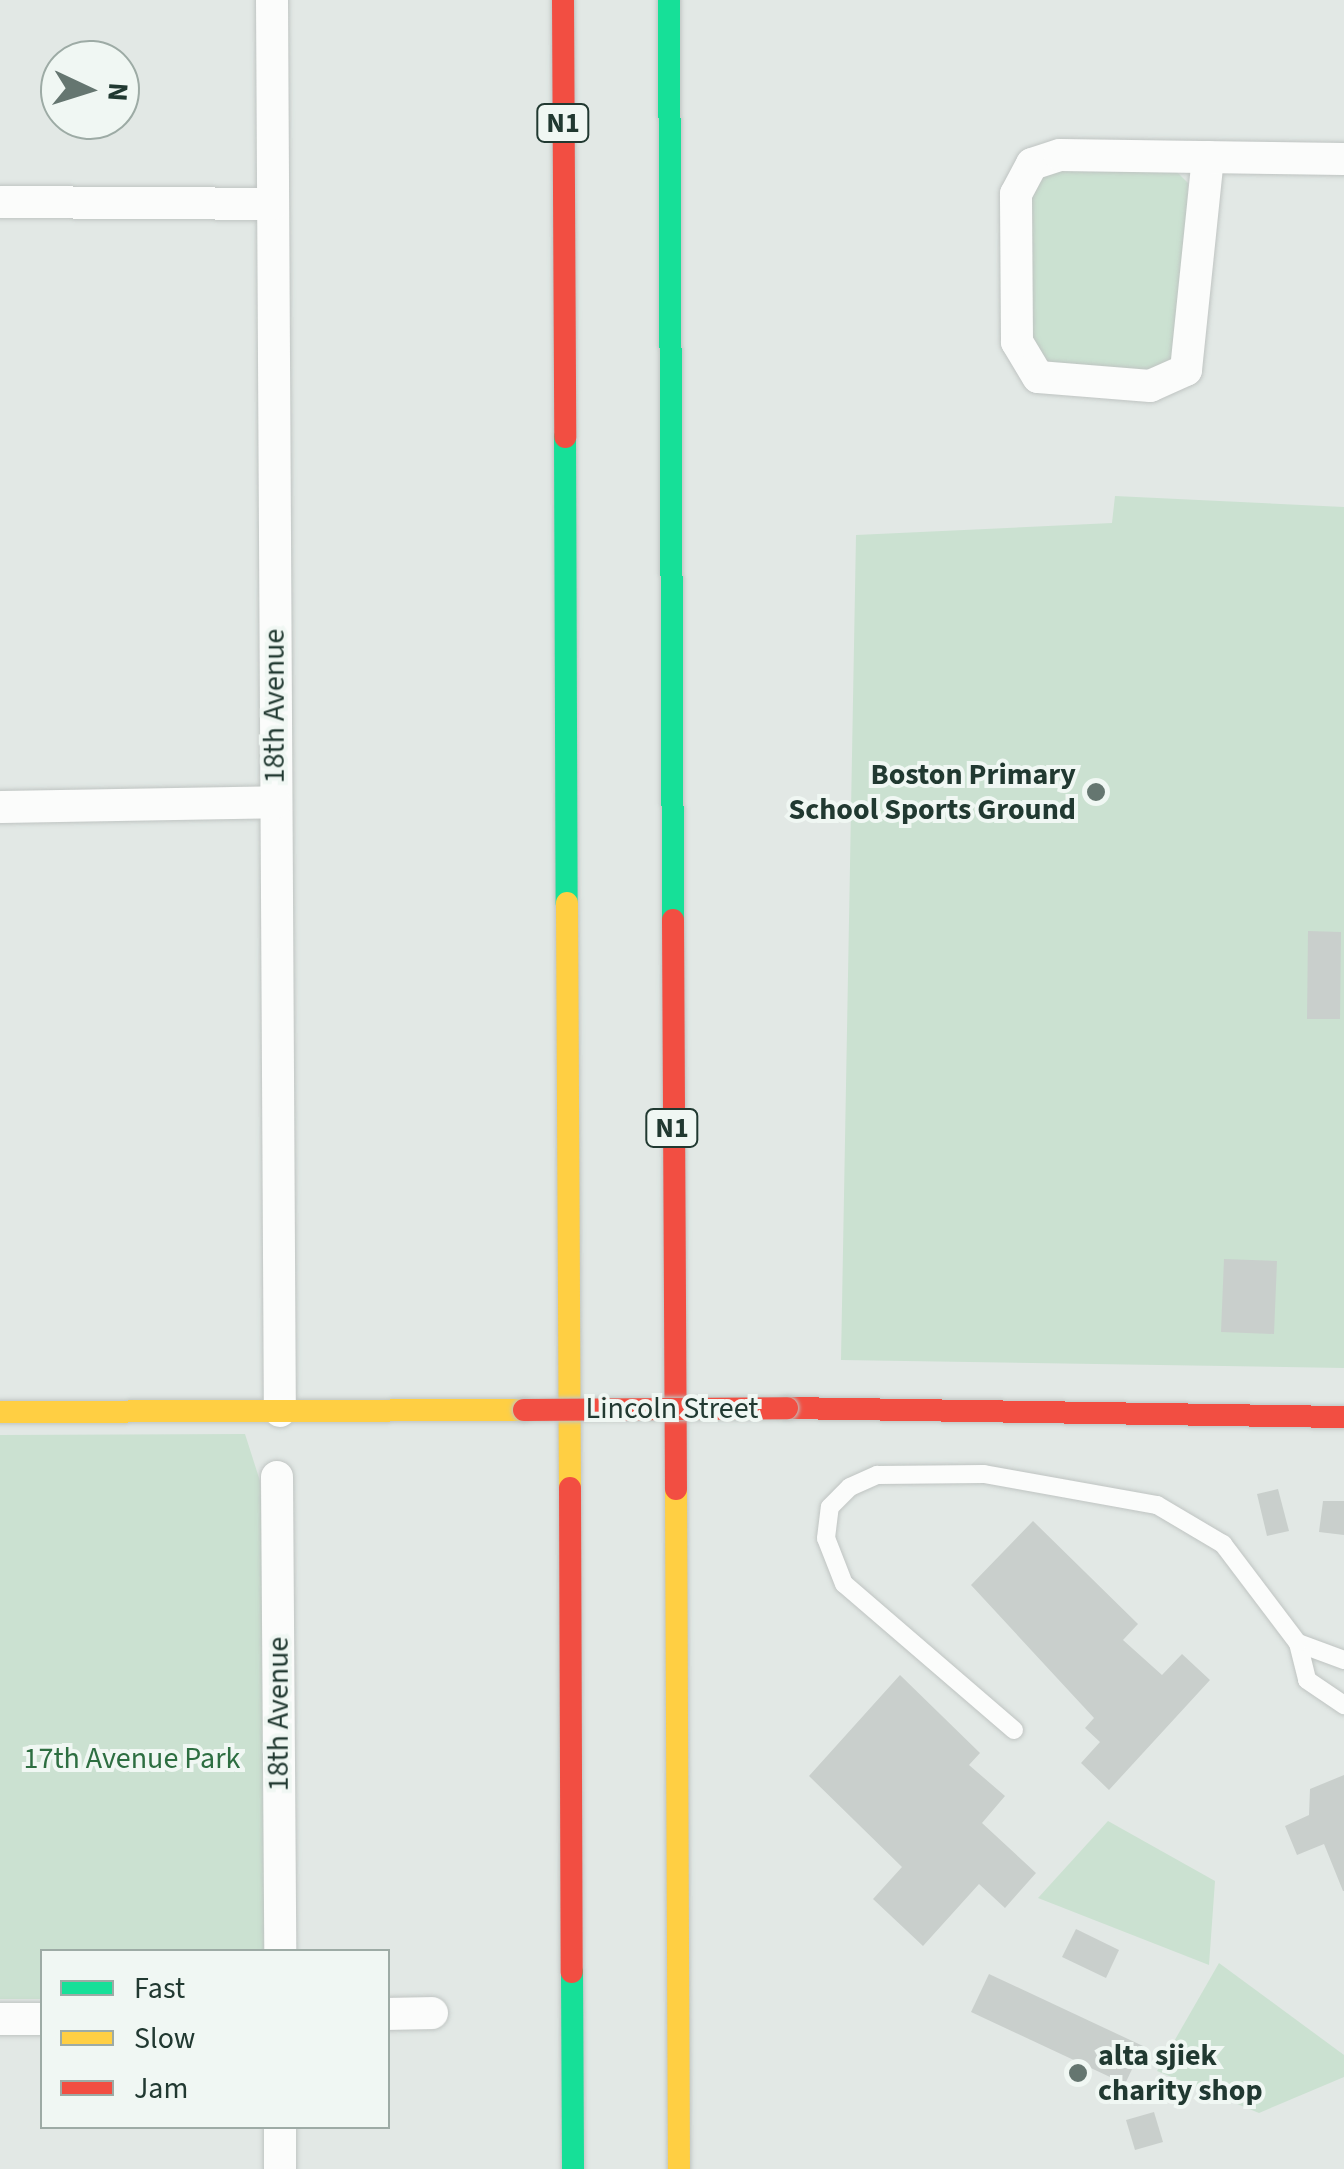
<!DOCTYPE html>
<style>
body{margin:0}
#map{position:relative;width:1344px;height:2169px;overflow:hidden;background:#e2e8e5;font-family:"Source Sans 3",sans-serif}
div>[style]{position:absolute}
.green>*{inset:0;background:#cbe1d1}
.building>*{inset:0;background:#c9cfcc}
.roads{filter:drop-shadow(0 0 2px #bfc4c2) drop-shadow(0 0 2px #bfc4c2)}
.lane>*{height:18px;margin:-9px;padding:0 9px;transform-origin:9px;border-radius:9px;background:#fbfcfb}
.street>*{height:32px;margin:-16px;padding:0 16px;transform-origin:16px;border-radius:16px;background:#fbfcfb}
.fast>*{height:22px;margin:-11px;padding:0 11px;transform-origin:11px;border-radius:11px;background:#16e098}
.slow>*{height:22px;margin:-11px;padding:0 11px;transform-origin:11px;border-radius:11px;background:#ffcf43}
.jam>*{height:22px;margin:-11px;padding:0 11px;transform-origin:11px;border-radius:11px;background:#f24e42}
.bridges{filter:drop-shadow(0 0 2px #bec5c2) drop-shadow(0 0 2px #bec5c2)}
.jam-bridge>*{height:22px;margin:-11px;padding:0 11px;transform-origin:11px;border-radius:11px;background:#f24e42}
.dots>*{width:28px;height:28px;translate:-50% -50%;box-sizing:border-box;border:5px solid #f0f7f3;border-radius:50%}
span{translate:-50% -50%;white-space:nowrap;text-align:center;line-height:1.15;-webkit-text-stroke:8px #f0f7f3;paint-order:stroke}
.shield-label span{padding:2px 8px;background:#f0f7f3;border:2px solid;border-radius:8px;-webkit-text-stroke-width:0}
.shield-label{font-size:28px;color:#213931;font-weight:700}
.street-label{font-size:30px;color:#213931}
.poi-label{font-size:30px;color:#213931;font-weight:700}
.right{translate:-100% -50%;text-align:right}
.left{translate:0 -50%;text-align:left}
.park-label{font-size:30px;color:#2d6e41}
.legend{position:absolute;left:40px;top:1949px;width:350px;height:180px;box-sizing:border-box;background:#f0f7f3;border:2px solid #9daba5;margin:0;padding:12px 18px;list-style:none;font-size:30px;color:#213931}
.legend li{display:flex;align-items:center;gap:20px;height:50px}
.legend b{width:50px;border:2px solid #9daba5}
.north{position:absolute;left:40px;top:40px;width:100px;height:100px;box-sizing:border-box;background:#f0f7f3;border:2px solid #9daba5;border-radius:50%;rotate:94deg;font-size:28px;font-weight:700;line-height:40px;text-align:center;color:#213931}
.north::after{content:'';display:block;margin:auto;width:35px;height:45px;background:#657670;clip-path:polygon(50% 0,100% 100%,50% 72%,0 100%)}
</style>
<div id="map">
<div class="green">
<div style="clip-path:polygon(1043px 171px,1177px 172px,1188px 183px,1182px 346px,1162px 372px,1060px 370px,1032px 351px,1032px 183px)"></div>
<div style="clip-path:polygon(1115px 496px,1344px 507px,1344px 1368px,841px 1360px,856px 535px,1112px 523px)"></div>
<div style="clip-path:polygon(245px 1434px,260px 1481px,264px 1566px,264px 1951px,42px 1952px,42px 1999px,0 1999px,0 1435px)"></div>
<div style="clip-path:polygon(1108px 1821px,1215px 1881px,1209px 1965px,1038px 1898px)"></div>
<div style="clip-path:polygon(1219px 1963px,1344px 2055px,1344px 2077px,1259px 2113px,1157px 2071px)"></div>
</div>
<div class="building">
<div style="clip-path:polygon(1308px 931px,1341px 932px,1340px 1019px,1307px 1019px)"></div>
<div style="clip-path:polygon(1224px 1259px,1277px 1261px,1274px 1334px,1221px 1332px)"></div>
<div style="clip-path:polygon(1278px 1489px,1289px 1531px,1267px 1536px,1257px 1494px)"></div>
<div style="clip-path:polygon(1323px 1501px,1344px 1501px,1344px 1535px,1319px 1532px)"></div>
<div style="clip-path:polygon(1033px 1521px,1138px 1624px,1123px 1640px,1162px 1675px,1182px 1654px,1210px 1680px,1109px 1790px,1081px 1763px,1100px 1742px,1085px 1728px,1094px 1718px,971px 1585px)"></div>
<div style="clip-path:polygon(900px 1675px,980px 1753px,969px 1765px,1005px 1796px,982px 1823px,1036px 1873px,1005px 1908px,979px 1884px,923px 1946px,873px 1899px,902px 1867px,809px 1776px)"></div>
<div style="clip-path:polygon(1344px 1775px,1344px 1891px,1343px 1891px,1324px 1844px,1297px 1855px,1285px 1826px,1309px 1815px,1310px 1789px)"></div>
<div style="clip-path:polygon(1076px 1929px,1119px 1950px,1106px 1978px,1062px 1957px)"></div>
<div style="clip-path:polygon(989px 1974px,1143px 2046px,1125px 2084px,971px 2012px)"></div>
<div style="clip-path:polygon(1154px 2112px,1163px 2142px,1135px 2150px,1126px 2120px)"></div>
</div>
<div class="roads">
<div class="lane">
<div style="left:1344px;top:1660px;width:49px;rotate:-159.7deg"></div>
<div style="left:1298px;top:1643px;width:38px;rotate:76deg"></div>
<div style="left:1307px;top:1680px;width:45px;rotate:34deg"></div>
<div style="left:1014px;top:1730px;width:224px;rotate:-139.3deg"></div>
<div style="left:844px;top:1584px;width:49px;rotate:-111.4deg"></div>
<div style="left:826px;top:1538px;width:31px;rotate:-83deg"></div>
<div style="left:830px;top:1507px;width:28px;rotate:-45deg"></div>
<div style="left:850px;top:1487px;width:30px;rotate:-24deg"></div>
<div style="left:877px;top:1475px;width:107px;rotate:-0.5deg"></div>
<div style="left:984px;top:1474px;width:176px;rotate:10.2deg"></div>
<div style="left:1157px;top:1505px;width:77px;rotate:30.6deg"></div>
<div style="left:1223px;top:1544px;width:124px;rotate:52.9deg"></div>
</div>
<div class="street">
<div style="left:272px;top:0;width:1411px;rotate:89.68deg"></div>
<div style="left:1208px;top:157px;width:214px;rotate:95.9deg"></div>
<div style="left:1186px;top:370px;width:39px;rotate:156deg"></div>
<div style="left:1150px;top:386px;width:112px;rotate:-175.4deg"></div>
<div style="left:1038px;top:377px;width:41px;rotate:-121deg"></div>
<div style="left:1017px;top:342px;width:148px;rotate:-90.4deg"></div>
<div style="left:1016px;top:194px;width:34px;rotate:-62deg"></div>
<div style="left:1032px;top:164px;width:29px;rotate:-18deg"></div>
<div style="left:1060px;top:155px;width:284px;rotate:0.8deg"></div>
<div style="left:0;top:202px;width:273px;rotate:0.4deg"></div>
<div style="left:0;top:807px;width:275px;rotate:-1deg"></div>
<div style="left:277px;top:1477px;width:475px;rotate:89.6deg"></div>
<div style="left:388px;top:2014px;width:44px;rotate:-1.3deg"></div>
<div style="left:0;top:2019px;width:42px"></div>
<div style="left:280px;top:2126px;width:43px;rotate:90deg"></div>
</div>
<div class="fast">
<div style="left:669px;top:0;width:920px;rotate:89.75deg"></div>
<div style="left:565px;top:437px;width:466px;rotate:89.8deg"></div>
<div style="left:572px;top:1972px;width:197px;rotate:89.7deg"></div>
</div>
<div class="slow">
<div style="left:567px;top:903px;width:585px;rotate:89.71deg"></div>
<div style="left:0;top:1412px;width:524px;rotate:-0.22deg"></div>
<div style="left:676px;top:1489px;width:680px;rotate:89.75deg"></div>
</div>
<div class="jam">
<div style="left:563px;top:0;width:437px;rotate:89.7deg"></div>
<div style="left:673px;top:920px;width:569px;rotate:89.7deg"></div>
<div style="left:787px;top:1408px;width:557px;rotate:0.93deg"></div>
<div style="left:570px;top:1488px;width:484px;rotate:89.8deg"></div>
</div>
</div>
<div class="bridges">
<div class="jam-bridge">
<div style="left:524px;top:1410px;width:263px;rotate:-0.4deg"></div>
</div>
</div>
<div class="dots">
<div style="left:1096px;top:792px;background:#657670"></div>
<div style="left:1078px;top:2073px;background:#657670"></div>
</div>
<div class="shield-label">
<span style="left:563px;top:123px">N1</span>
<span style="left:672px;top:1128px">N1</span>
</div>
<div class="street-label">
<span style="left:275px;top:706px;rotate:-90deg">18th Avenue</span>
<span style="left:672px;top:1409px">Lincoln Street</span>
<span style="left:279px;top:1714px;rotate:-90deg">18th Avenue</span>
</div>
<div class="poi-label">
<span class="right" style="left:1076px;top:792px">Boston Primary<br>School Sports Ground</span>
<span class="left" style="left:1098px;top:2073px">alta sjiek<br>charity shop</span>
</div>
<div class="park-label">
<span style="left:132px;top:1759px">17th Avenue Park</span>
</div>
<ul class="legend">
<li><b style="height:12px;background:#16e098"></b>Fast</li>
<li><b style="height:12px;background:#ffcf43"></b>Slow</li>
<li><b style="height:12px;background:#f24e42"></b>Jam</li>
</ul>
<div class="north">N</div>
</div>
